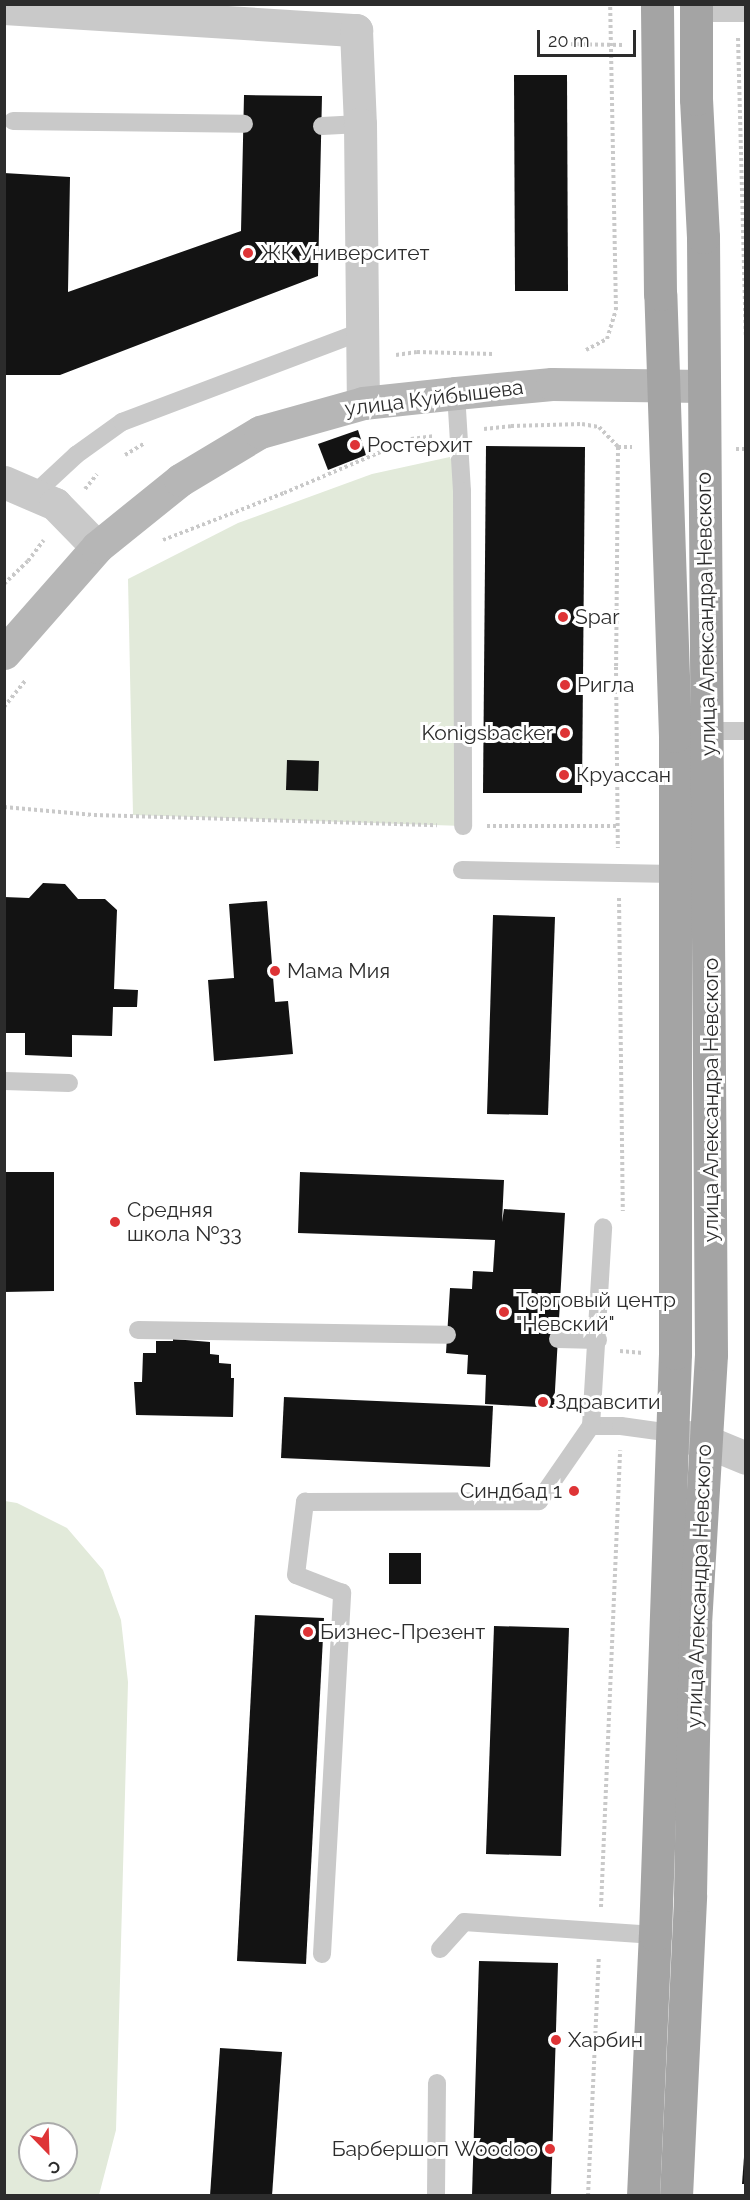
<!DOCTYPE html>
<meta charset="utf-8">
<style>
body{margin:0}
#map{position:relative;width:750px;height:2200px;overflow:hidden;background:#fff;font-family:Raleway,sans-serif}
div>[style]{position:absolute}
.green>*{inset:0;background:#e2eada}
.building>*{inset:0;background:#131313}
.path>*{height:4px;margin-top:-2px;transform-origin:0;background:repeating-linear-gradient(90deg,#c9c9c9 0 3px,transparent 0 6px)}
.lane>*{height:18px;margin:-9px;padding:0 9px;transform-origin:9px;border-radius:9px;background:#c9c9c9}
.street>*{height:33px;margin:-16.5px;padding:0 16.5px;transform-origin:16.5px;border-radius:16.5px;background:#c9c9c9}
.secondary>*{height:33px;margin:-16.5px;padding:0 16.5px;transform-origin:16.5px;border-radius:16.5px;background:#b6b6b6}
.primary>*{height:33px;margin:-16.5px;padding:0 16.5px;transform-origin:16.5px;border-radius:16.5px;background:#a4a4a4}
.dots>*{width:16px;height:16px;translate:-50% -50%;box-sizing:border-box;border:3px solid #fff;border-radius:50%}
span{translate:-50% -50%;white-space:nowrap;text-align:center;line-height:1.15;-webkit-text-stroke:6px #fff;paint-order:stroke}
.poi-label{font-size:21px;color:#2c2c2c}
.left{translate:0 -50%;text-align:left}
.right{translate:-100% -50%;text-align:right}
.street-label{font-size:21px;color:#2c2c2c}
.frame{position:absolute;inset:0;border:6px solid #2c2c2c;pointer-events:none}
.north{position:absolute;left:18px;top:2122px;width:60px;height:60px;box-sizing:border-box;background:#fff;border:2px solid #ababab;border-radius:50%;rotate:157deg;font-size:16px;font-weight:700;line-height:24px;text-align:center;color:#2c2c2c}
.north::after{content:'';display:block;margin:auto;width:21px;height:27px;background:#de3436;clip-path:polygon(50% 0,100% 100%,50% 72%,0 100%)}
.scale{position:absolute;left:537px;top:30px;width:99px;height:27px;box-sizing:border-box;border:3px solid #2c2c2c;border-top:0;padding-left:8px;font-size:18px;line-height:21px;white-space:nowrap;color:#2c2c2c;-webkit-text-stroke:4px #fff;paint-order:stroke}
</style>
<div id="map">
<div class="green">
<div style="clip-path:polygon(459px 455px,463px 826px,133px 815px,128px 579px,238px 523px,372px 474px)"></div>
<div style="clip-path:polygon(evenodd,5px 1501px,17px 1503px,67px 1528px,103px 1570px,121px 1620px,128px 1682px,116px 2130px,99px 2195px,5px 2195px,5px 1501px,30px 2134px,66px 2134px,66px 2170px,30px 2170px,30px 2134px)"></div>
</div>
<div class="building">
<div style="clip-path:polygon(514px 75px,567px 75px,568px 291px,515px 291px)"></div>
<div style="clip-path:polygon(244px 95px,322px 96px,318px 276px,60px 375px,4px 375px,4px 173px,70px 177px,68px 292px,241px 231px)"></div>
<div style="clip-path:polygon(358px 430px,366px 455px,328px 470px,318px 444px)"></div>
<div style="clip-path:polygon(486px 446px,585px 447px,582px 793px,483px 793px)"></div>
<div style="clip-path:polygon(287px 760px,319px 761px,318px 791px,286px 790px)"></div>
<div style="clip-path:polygon(43px 883px,65px 884px,78px 899px,105px 899px,117px 910px,114px 989px,138px 990px,137px 1007px,113px 1007px,112px 1036px,72px 1035px,72px 1057px,25px 1055px,25px 1033px,4px 1033px,4px 897px,29px 898px)"></div>
<div style="clip-path:polygon(267px 901px,275px 1002px,288px 1001px,293px 1054px,214px 1061px,208px 980px,234px 978px,229px 904px)"></div>
<div style="clip-path:polygon(493px 915px,555px 917px,548px 1115px,487px 1114px)"></div>
<div style="clip-path:polygon(4px 1172px,54px 1172px,54px 1291px,4px 1292px)"></div>
<div style="clip-path:polygon(300px 1172px,504px 1180px,502px 1222px,504px 1209px,565px 1213px,554px 1408px,485px 1404px,486px 1375px,467px 1374px,468px 1355px,446px 1353px,450px 1288px,472px 1289px,473px 1271px,493px 1272px,495px 1240px,298px 1233px)"></div>
<div style="clip-path:polygon(173px 1339px,210px 1342px,210px 1354px,219px 1355px,219px 1363px,231px 1364px,231px 1378px,234px 1378px,233px 1417px,136px 1415px,134px 1382px,142px 1382px,143px 1353px,156px 1353px,156px 1341px,173px 1341px)"></div>
<div style="clip-path:polygon(284px 1397px,493px 1406px,490px 1467px,281px 1458px)"></div>
<div style="clip-path:polygon(389px 1553px,421px 1553px,421px 1584px,389px 1584px)"></div>
<div style="clip-path:polygon(255px 1615px,324px 1618px,306px 1964px,237px 1961px)"></div>
<div style="clip-path:polygon(494px 1626px,569px 1628px,561px 1856px,486px 1854px)"></div>
<div style="clip-path:polygon(479px 1961px,558px 1963px,551px 2196px,472px 2196px)"></div>
<div style="clip-path:polygon(220px 2048px,282px 2052px,272px 2196px,210px 2196px)"></div>
<div style="clip-path:polygon(744px 2157px,746px 2157px,746px 2184px,742px 2184px)"></div>
</div>
<div class="path">
<div style="left:738px;top:38px;width:298px;rotate:88.5deg"></div>
<div style="left:559px;top:44px;width:65px;rotate:0.9deg"></div>
<div style="left:586px;top:350px;width:24px;rotate:-28deg"></div>
<div style="left:607px;top:339px;width:30px;rotate:-73deg"></div>
<div style="left:616px;top:310px;width:306px;rotate:-91.1deg"></div>
<div style="left:396px;top:355px;width:21px;rotate:-8deg"></div>
<div style="left:417px;top:352px;width:76px;rotate:1.5deg"></div>
<div style="left:484px;top:429px;width:27px;rotate:-6deg"></div>
<div style="left:511px;top:426px;width:71px;rotate:-1.6deg"></div>
<div style="left:582px;top:424px;width:17px;rotate:10deg"></div>
<div style="left:599px;top:427px;width:28px;rotate:46deg"></div>
<div style="left:618px;top:447px;width:220px;rotate:90.5deg"></div>
<div style="left:616px;top:667px;width:181px;rotate:89.4deg"></div>
<div style="left:618px;top:447px;width:14px"></div>
<div style="left:736px;top:449px;width:10px"></div>
<div style="left:125px;top:455px;width:23px;rotate:-31deg"></div>
<div style="left:85px;top:489px;width:19px;rotate:-51deg"></div>
<div style="left:163px;top:540px;width:130px;rotate:-21.2deg"></div>
<div style="left:284px;top:493px;width:138px;rotate:-23deg"></div>
<div style="left:411px;top:439px;width:24px;rotate:-7deg"></div>
<div style="left:4px;top:584px;width:33px;rotate:-44deg"></div>
<div style="left:28px;top:561px;width:26px;rotate:-53deg"></div>
<div style="left:4px;top:707px;width:35px;rotate:-51deg"></div>
<div style="left:4px;top:807px;width:90px;rotate:5.1deg"></div>
<div style="left:94px;top:815px;width:343px;rotate:1.7deg"></div>
<div style="left:487px;top:826px;width:131px"></div>
<div style="left:619px;top:898px;width:313px;rotate:89.3deg"></div>
<div style="left:620px;top:1351px;width:23px;rotate:5deg"></div>
<div style="left:601px;top:1907px;width:457px;rotate:-87.6deg"></div>
<div style="left:588px;top:2196px;width:240px;rotate:-87.4deg"></div>
</div>
<div class="lane">
<div style="left:13px;top:121px;width:231px;rotate:0.7deg"></div>
<div style="left:322px;top:126px;width:38px;rotate:-3deg"></div>
<div style="left:456px;top:393px;width:98px;rotate:86.5deg"></div>
<div style="left:462px;top:491px;width:335px;rotate:89.8deg"></div>
<div style="left:33px;top:495px;width:59px;rotate:-42.9deg"></div>
<div style="left:76px;top:455px;width:57px;rotate:-35.7deg"></div>
<div style="left:122px;top:422px;width:258px;rotate:-20.7deg"></div>
<div style="left:709px;top:731px;width:37px"></div>
<div style="left:462px;top:870px;width:213px;rotate:1.1deg"></div>
<div style="left:4px;top:1081px;width:65px;rotate:1.8deg"></div>
<div style="left:138px;top:1330px;width:309px;rotate:0.9deg"></div>
<div style="left:558px;top:1339px;width:40px;rotate:1.4deg"></div>
<div style="left:591px;top:1426px;width:30px"></div>
<div style="left:621px;top:1426px;width:50px;rotate:8deg"></div>
<div style="left:440px;top:1949px;width:36px;rotate:-48deg"></div>
<div style="left:464px;top:1922px;width:191px;rotate:3.9deg"></div>
<div style="left:322px;top:1954px;width:362px;rotate:-86.8deg"></div>
<div style="left:342px;top:1593px;width:49px;rotate:-158.6deg"></div>
<div style="left:296px;top:1575px;width:74px;rotate:-83deg"></div>
<div style="left:305px;top:1502px;width:234px;rotate:-0.2deg"></div>
<div style="left:539px;top:1501px;width:91px;rotate:-55.3deg"></div>
<div style="left:591px;top:1426px;width:199px;rotate:-86.5deg"></div>
<div style="left:436px;top:2196px;width:113px;rotate:-89.5deg"></div>
</div>
<div class="street">
<div style="left:696px;top:5px;width:50px"></div>
<div style="left:4px;top:8px;width:353px;rotate:3.6deg"></div>
<div style="left:356px;top:30px;width:94px;rotate:87.6deg"></div>
<div style="left:360px;top:124px;width:279px;rotate:89.4deg"></div>
<div style="left:4px;top:482px;width:56px;rotate:23.3deg"></div>
<div style="left:55px;top:504px;width:60px;rotate:45.7deg"></div>
<div style="left:679px;top:1435px;width:27px;rotate:13deg"></div>
<div style="left:705px;top:1441px;width:44px;rotate:22.5deg"></div>
</div>
<div class="secondary">
<div style="left:4px;top:653px;width:141px;rotate:-48.7deg"></div>
<div style="left:97px;top:547px;width:107px;rotate:-38.9deg"></div>
<div style="left:180px;top:480px;width:93px;rotate:-31deg"></div>
<div style="left:260px;top:432px;width:107px;rotate:-15.7deg"></div>
<div style="left:363px;top:403px;width:94px;rotate:-6.1deg"></div>
<div style="left:456px;top:393px;width:96px;rotate:-5.4deg"></div>
<div style="left:552px;top:384px;width:151px;rotate:0.8deg"></div>
</div>
<div class="primary">
<div style="left:643px;top:2196px;width:261px;rotate:-87.4deg"></div>
<div style="left:655px;top:1935px;width:582px;rotate:-88.03deg"></div>
<div style="left:675px;top:1353px;width:617px;rotate:-90deg"></div>
<div style="left:675px;top:736px;width:442px;rotate:-91.9deg"></div>
<div style="left:660px;top:294px;width:290px;rotate:-90.6deg"></div>
<div style="left:676px;top:2196px;width:301px;rotate:-87.3deg"></div>
<div style="left:690px;top:1895px;width:271px;rotate:-88.9deg"></div>
<div style="left:695px;top:1624px;width:270px;rotate:-86.6deg"></div>
<div style="left:711px;top:1354px;width:1117px;rotate:-90.41deg"></div>
<div style="left:703px;top:237px;width:138px;rotate:-92.9deg"></div>
<div style="left:696px;top:99px;width:95px;rotate:-90deg"></div>
</div>
<div class="dots">
<div style="left:248px;top:253px;background:#de3436"></div>
<div style="left:355px;top:445px;background:#de3436"></div>
<div style="left:563px;top:617px;background:#de3436"></div>
<div style="left:565px;top:685px;background:#de3436"></div>
<div style="left:565px;top:733px;background:#de3436"></div>
<div style="left:564px;top:775px;background:#de3436"></div>
<div style="left:275px;top:971px;background:#de3436"></div>
<div style="left:115px;top:1222px;background:#de3436"></div>
<div style="left:504px;top:1312px;background:#de3436"></div>
<div style="left:543px;top:1402px;background:#de3436"></div>
<div style="left:574px;top:1491px;background:#de3436"></div>
<div style="left:308px;top:1632px;background:#de3436"></div>
<div style="left:556px;top:2040px;background:#de3436"></div>
<div style="left:550px;top:2149px;background:#de3436"></div>
</div>
<div class="poi-label">
<span class="left" style="left:260px;top:253px">ЖК Университет</span>
<span class="left" style="left:367px;top:445px">Ростерхит</span>
<span class="left" style="left:575px;top:617px">Spar</span>
<span class="left" style="left:577px;top:685px">Ригла</span>
<span class="right" style="left:553px;top:733px">Konigsbacker</span>
<span class="left" style="left:576px;top:775px">Круассан</span>
<span class="left" style="left:287px;top:971px">Мама Мия</span>
<span class="left" style="left:127px;top:1222px">Средняя<br>школа №33</span>
<span class="left" style="left:516px;top:1312px">Торговый центр<br>"Невский"</span>
<span class="left" style="left:555px;top:1402px">Здравсити</span>
<span class="right" style="left:562px;top:1491px">Синдбад 1</span>
<span class="left" style="left:320px;top:1632px">Бизнес-Презент</span>
<span class="left" style="left:568px;top:2040px">Харбин</span>
<span class="right" style="left:538px;top:2149px">Барбершоп Woodoo</span>
</div>
<div class="street-label">
<span style="left:434px;top:398px;rotate:-7deg">улица Куйбышева</span>
<span style="left:706px;top:614px;rotate:-91deg">улица Александра Невского</span>
<span style="left:711px;top:1100px;rotate:-90deg">улица Александра Невского</span>
<span style="left:699px;top:1586px;rotate:-88deg">улица Александра Невского</span>
</div>
<div class="frame"></div>
<div class="north">С</div>
<div class="scale">20 m</div>
</div>
